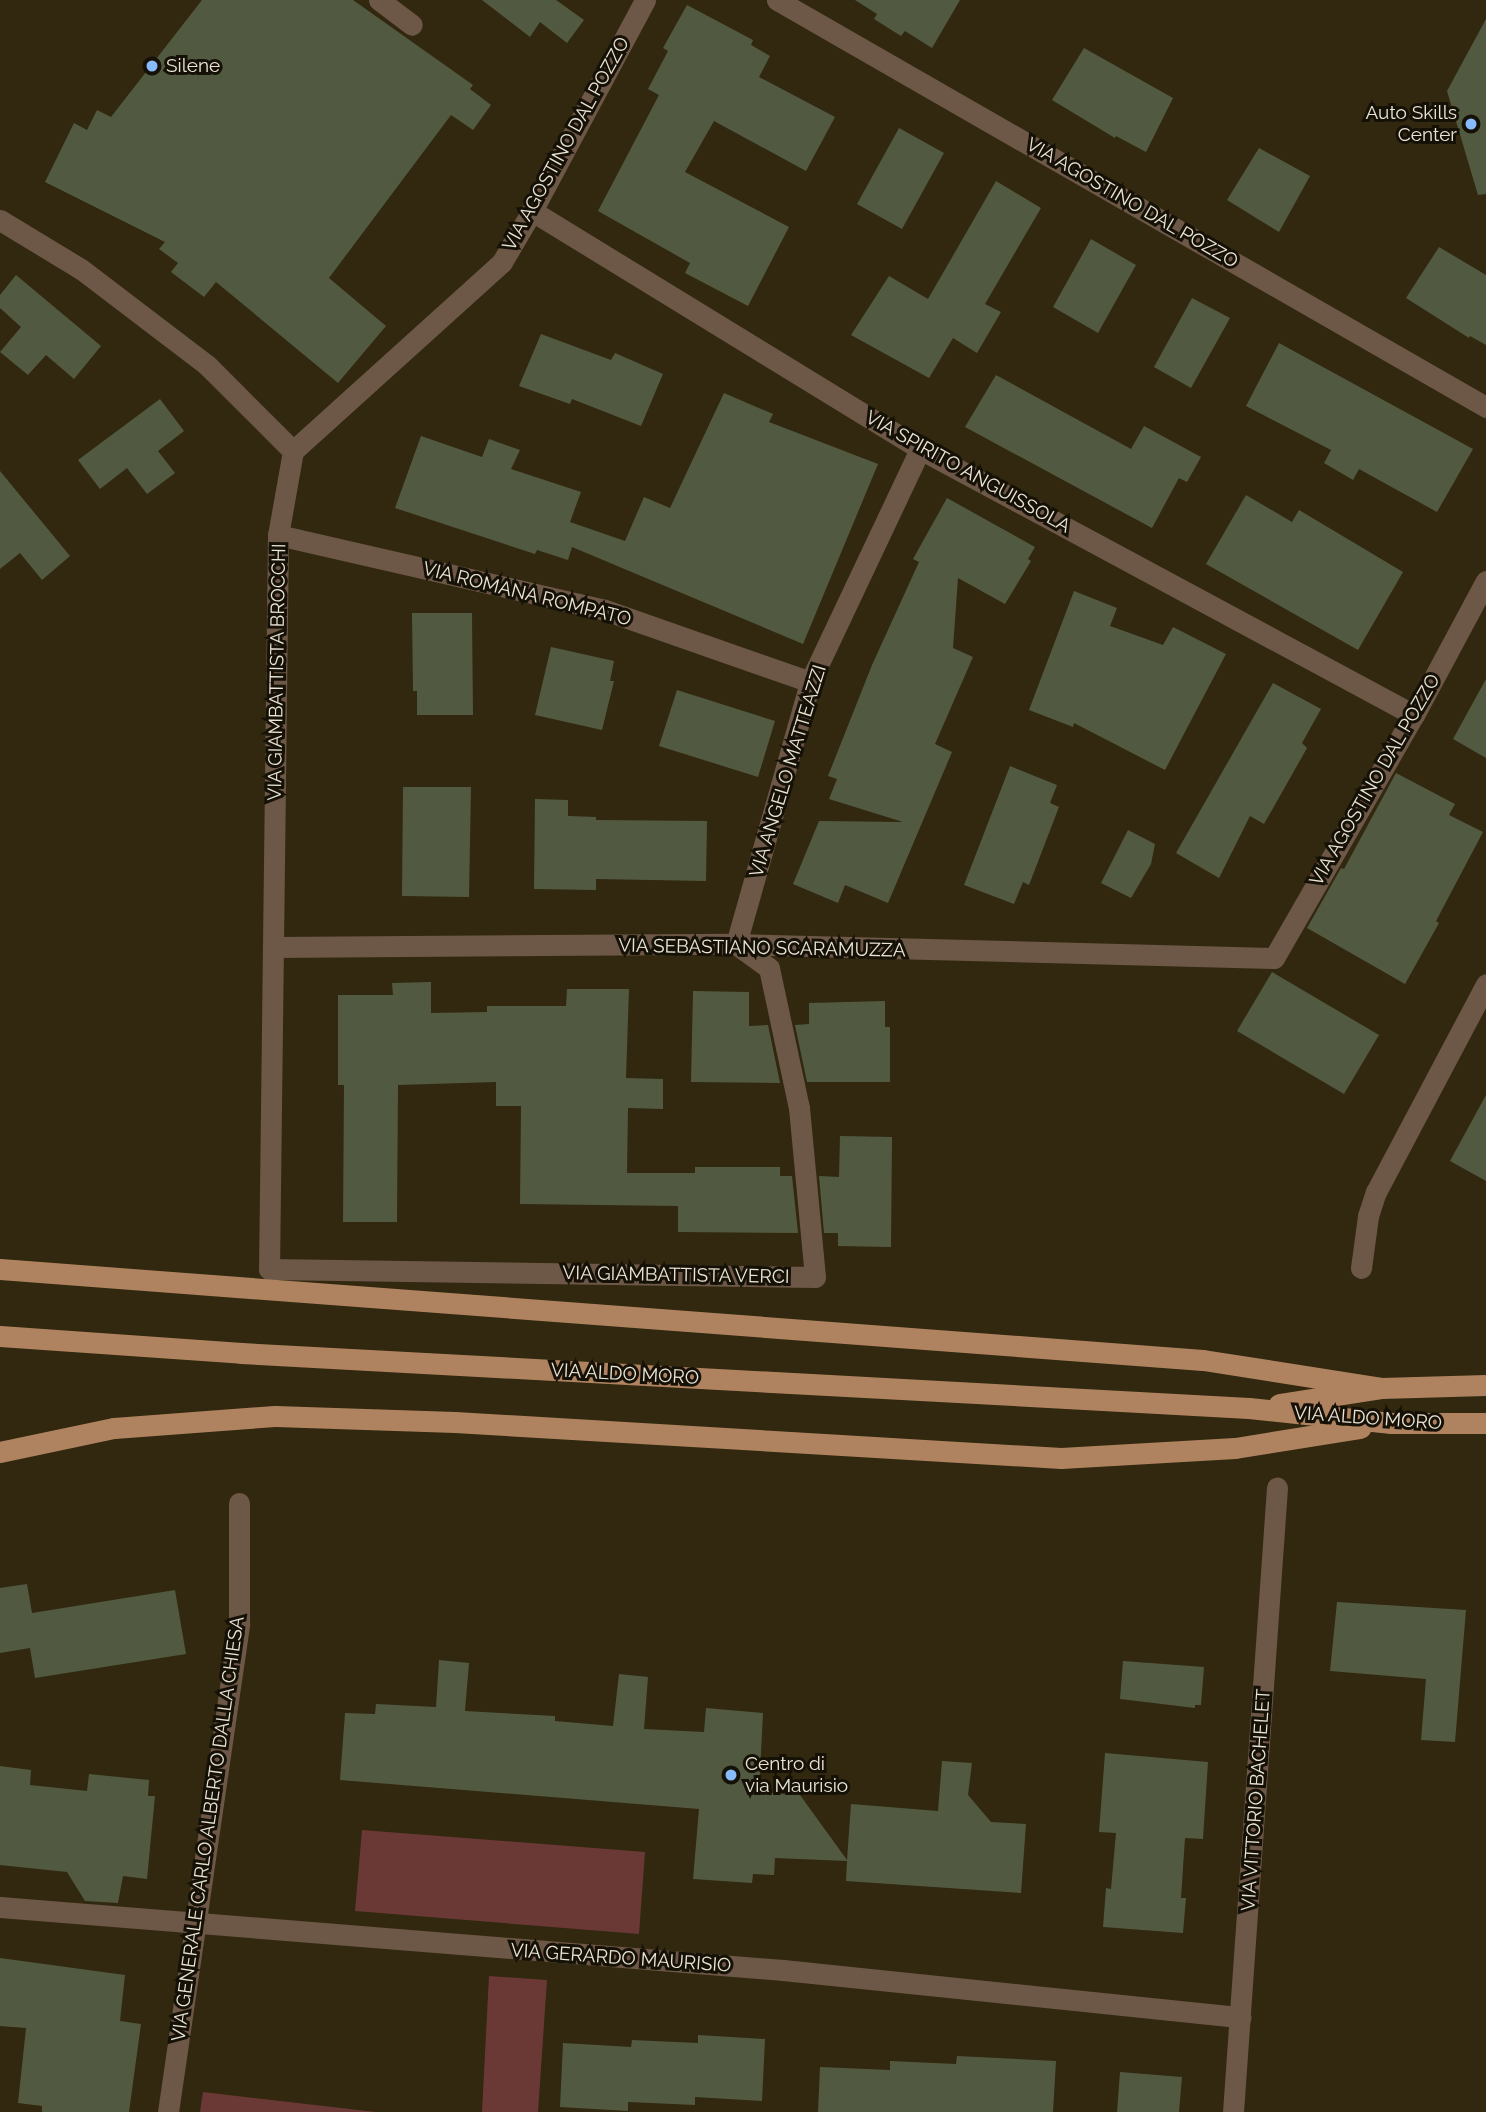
<!DOCTYPE html>
<style>
body{margin:0}
#map{position:relative;width:1486px;height:2112px;overflow:hidden;background:#31280f;font-family:Raleway,sans-serif}
div>[style]{position:absolute}
.green>*{inset:0;background:#6b3935}
.building>*{inset:0;background:#515a40}
.street>*{height:21px;margin:-10.5px;padding:0 10.5px;transform-origin:10.5px;border-radius:10.5px;background:#6d5746}
.primary>*{height:21px;margin:-10.5px;padding:0 10.5px;transform-origin:10.5px;border-radius:10.5px;background:#b08360}
.dots>*{width:19px;height:19px;translate:-50% -50%;box-sizing:border-box;border:4px solid #151107;border-radius:50%}
span{translate:-50% -50%;white-space:nowrap;text-align:center;line-height:1.15;-webkit-text-stroke:6px #151107;paint-order:stroke}
.poi-label{font-size:19px;color:#eae4d5}
.left{translate:0 -50%;text-align:left}
.right{translate:-100% -50%;text-align:right}
.street-label{font-size:19px;color:#eae4d5}
</style>
<div id="map">
<div class="green">
<div style="clip-path:polygon(362px 1830px,645px 1852px,639px 1934px,355px 1911px)"></div>
<div style="clip-path:polygon(489px 1976px,547px 1980px,538px 2112px,482px 2112px)"></div>
<div style="clip-path:polygon(203px 2092px,376px 2112px,200px 2112px)"></div>
</div>
<div class="building">
<div style="clip-path:polygon(202px 0,353px 0,473px 85px,470px 89px,491px 105px,473px 130px,451px 115px,329px 278px,386px 326px,338px 383px,216px 282px,204px 297px,171px 272px,178px 263px,159px 249px,165px 242px,45px 182px,74px 123px,87px 130px,97px 110px,111px 117px)"></div>
<div style="clip-path:polygon(482px 0,556px 0,584px 20px,567px 43px,540px 22px,530px 37px)"></div>
<div style="clip-path:polygon(855px 0,960px 0,932px 48px,905px 31px,901px 36px,874px 19px,877px 14px)"></div>
<div style="clip-path:polygon(687px 5px,753px 40px,751px 45px,770px 56px,759px 77px,835px 117px,806px 171px,714px 121px,685px 172px,789px 227px,748px 306px,685px 273px,690px 263px,598px 211px,659px 95px,648px 89px,668px 51px,663px 48px)"></div>
<div style="clip-path:polygon(1486px 19px,1486px 194px,1478px 195px,1447px 91px)"></div>
<div style="clip-path:polygon(1084px 48px,1173px 98px,1146px 152px,1116px 136px,1115px 138px,1052px 100px)"></div>
<div style="clip-path:polygon(899px 128px,944px 153px,902px 229px,857px 204px)"></div>
<div style="clip-path:polygon(1259px 148px,1310px 176px,1279px 232px,1227px 200px)"></div>
<div style="clip-path:polygon(996px 181px,1041px 208px,985px 304px,1001px 312px,977px 353px,953px 338px,929px 378px,851px 335px,889px 276px,928px 299px)"></div>
<div style="clip-path:polygon(1091px 239px,1136px 265px,1098px 333px,1053px 307px)"></div>
<div style="clip-path:polygon(1439px 247px,1486px 275px,1486px 345px,1470px 336px,1469px 338px,1406px 298px)"></div>
<div style="clip-path:polygon(16px 275px,101px 346px,74px 379px,46px 355px,28px 375px,0 352px,21px 327px,0 308px,0 295px)"></div>
<div style="clip-path:polygon(1192px 298px,1230px 318px,1191px 388px,1154px 367px)"></div>
<div style="clip-path:polygon(541px 334px,611px 360px,615px 353px,663px 374px,641px 426px,572px 399px,570px 404px,519px 386px)"></div>
<div style="clip-path:polygon(1279px 343px,1473px 449px,1437px 512px,1359px 469px,1353px 480px,1324px 463px,1331px 450px,1246px 406px)"></div>
<div style="clip-path:polygon(996px 375px,1131px 449px,1144px 426px,1201px 457px,1187px 482px,1179px 478px,1152px 528px,965px 427px)"></div>
<div style="clip-path:polygon(724px 393px,773px 414px,769px 422px,878px 464px,803px 644px,572px 547px,568px 560px,537px 550px,535px 554px,395px 508px,421px 436px,482px 457px,489px 439px,520px 450px,511px 469px,581px 492px,570px 522px,625px 541px,644px 497px,670px 508px)"></div>
<div style="clip-path:polygon(160px 399px,184px 431px,158px 451px,175px 473px,147px 494px,127px 468px,100px 489px,78px 460px)"></div>
<div style="clip-path:polygon(0 471px,70px 556px,42px 580px,20px 553px,0 569px)"></div>
<div style="clip-path:polygon(1246px 495px,1292px 522px,1299px 510px,1403px 572px,1358px 650px,1206px 564px)"></div>
<div style="clip-path:polygon(947px 498px,1035px 547px,1028px 559px,1031px 561px,1005px 604px,958px 578px,953px 648px,973px 657px,935px 744px,952px 752px,888px 903px,845px 885px,838px 903px,793px 884px,819px 821px,903px 822px,829px 799px,837px 779px,828px 776px,872px 665px,919px 562px,913px 559px)"></div>
<div style="clip-path:polygon(1074px 591px,1117px 608px,1110px 626px,1163px 645px,1173px 627px,1226px 654px,1165px 770px,1074px 723px,1073px 727px,1029px 710px)"></div>
<div style="clip-path:polygon(412px 613px,472px 613px,473px 715px,417px 715px,417px 691px,413px 691px)"></div>
<div style="clip-path:polygon(551px 647px,614px 661px,610px 681px,614px 681px,602px 730px,535px 715px)"></div>
<div style="clip-path:polygon(1486px 679px,1486px 758px,1453px 739px)"></div>
<div style="clip-path:polygon(1273px 683px,1321px 709px,1302px 743px,1307px 748px,1264px 824px,1250px 816px,1219px 878px,1176px 853px)"></div>
<div style="clip-path:polygon(677px 690px,775px 721px,758px 777px,659px 746px)"></div>
<div style="clip-path:polygon(1010px 766px,1057px 785px,1050px 803px,1059px 807px,1029px 885px,1023px 882px,1014px 904px,964px 885px)"></div>
<div style="clip-path:polygon(1396px 773px,1455px 804px,1449px 815px,1483px 832px,1436px 921px,1439px 923px,1405px 984px,1307px 928px,1341px 868px,1344px 869px)"></div>
<div style="clip-path:polygon(403px 787px,471px 787px,469px 897px,402px 896px)"></div>
<div style="clip-path:polygon(535px 799px,568px 800px,568px 816px,596px 817px,596px 820px,707px 821px,706px 881px,596px 879px,596px 890px,534px 889px)"></div>
<div style="clip-path:polygon(1128px 830px,1155px 844px,1151px 864px,1131px 898px,1101px 883px)"></div>
<div style="clip-path:polygon(1272px 972px,1379px 1035px,1344px 1094px,1237px 1031px)"></div>
<div style="clip-path:polygon(431px 982px,431px 1013px,487px 1012px,487px 1006px,566px 1006px,567px 989px,629px 989px,626px 1078px,663px 1079px,663px 1109px,628px 1108px,627px 1173px,695px 1173px,695px 1167px,780px 1167px,780px 1176px,792px 1176px,798px 1233px,678px 1232px,678px 1206px,520px 1204px,521px 1106px,496px 1106px,496px 1082px,398px 1085px,397px 1222px,343px 1222px,344px 1085px,338px 1085px,338px 995px,393px 995px,392px 983px)"></div>
<div style="clip-path:polygon(693px 991px,749px 992px,749px 1026px,768px 1025px,780px 1083px,691px 1082px)"></div>
<div style="clip-path:polygon(885px 1001px,885px 1027px,890px 1027px,890px 1082px,807px 1082px,795px 1025px,809px 1024px,809px 1003px)"></div>
<div style="clip-path:polygon(1486px 1095px,1486px 1181px,1450px 1161px)"></div>
<div style="clip-path:polygon(840px 1136px,892px 1137px,891px 1247px,838px 1246px,838px 1233px,824px 1233px,819px 1176px,839px 1177px)"></div>
<div style="clip-path:polygon(27px 1584px,32px 1613px,175px 1590px,186px 1654px,35px 1678px,30px 1648px,0 1653px,0 1588px)"></div>
<div style="clip-path:polygon(1337px 1602px,1466px 1610px,1455px 1742px,1421px 1740px,1426px 1679px,1330px 1671px)"></div>
<div style="clip-path:polygon(439px 1660px,469px 1663px,465px 1711px,555px 1716px,555px 1721px,613px 1726px,619px 1674px,648px 1677px,644px 1729px,704px 1732px,706px 1708px,763px 1713px,759px 1792px,800px 1795px,847px 1860px,851px 1804px,938px 1811px,942px 1761px,972px 1763px,968px 1795px,991px 1822px,1026px 1824px,1021px 1893px,846px 1881px,847px 1861px,775px 1858px,774px 1875px,753px 1874px,752px 1883px,693px 1879px,699px 1809px,340px 1780px,345px 1713px,375px 1714px,376px 1704px,436px 1707px)"></div>
<div style="clip-path:polygon(1123px 1661px,1204px 1667px,1201px 1705px,1195px 1705px,1195px 1708px,1120px 1699px)"></div>
<div style="clip-path:polygon(1105px 1753px,1208px 1762px,1203px 1839px,1185px 1838px,1181px 1898px,1186px 1898px,1183px 1933px,1103px 1927px,1106px 1888px,1111px 1889px,1116px 1833px,1099px 1832px)"></div>
<div style="clip-path:polygon(0 1766px,31px 1770px,30px 1785px,87px 1791px,89px 1774px,149px 1780px,148px 1796px,155px 1796px,147px 1879px,123px 1876px,118px 1903px,85px 1901px,67px 1872px,0 1865px)"></div>
<div style="clip-path:polygon(0 1958px,125px 1975px,120px 2021px,141px 2024px,129px 2112px,42px 2112px,42px 2106px,18px 2103px,26px 2028px,0 2026px)"></div>
<div style="clip-path:polygon(698px 2035px,765px 2039px,762px 2101px,695px 2097px,695px 2105px,628px 2102px,628px 2111px,560px 2107px,563px 2043px,631px 2047px,632px 2040px,698px 2043px)"></div>
<div style="clip-path:polygon(957px 2056px,1056px 2061px,1053px 2112px,818px 2112px,820px 2067px,890px 2070px,890px 2061px,956px 2064px)"></div>
<div style="clip-path:polygon(1120px 2072px,1182px 2077px,1179px 2112px,1117px 2112px)"></div>
</div>
<div class="street">
<div style="left:379px;top:0;width:41px;rotate:37.1deg"></div>
<div style="left:777px;top:0;width:818px;rotate:29.86deg"></div>
<div style="left:532px;top:211px;width:455px;rotate:31.5deg"></div>
<div style="left:920px;top:449px;width:561px;rotate:28.3deg"></div>
<div style="left:0;top:220px;width:95px;rotate:31.2deg"></div>
<div style="left:81px;top:269px;width:158px;rotate:37.3deg"></div>
<div style="left:207px;top:365px;width:122px;rotate:45deg"></div>
<div style="left:293px;top:451px;width:85px;rotate:100.1deg"></div>
<div style="left:278px;top:535px;width:734px;rotate:90.7deg"></div>
<div style="left:269px;top:1269px;width:546px;rotate:0.84deg"></div>
<div style="left:815px;top:1277px;width:170px;rotate:-95.4deg"></div>
<div style="left:799px;top:1108px;width:143px;rotate:-102.1deg"></div>
<div style="left:769px;top:968px;width:41px;rotate:-144deg"></div>
<div style="left:736px;top:944px;width:272px;rotate:-74.2deg"></div>
<div style="left:810px;top:682px;width:258px;rotate:-64.7deg"></div>
<div style="left:293px;top:451px;width:282px;rotate:-42.1deg"></div>
<div style="left:502px;top:262px;width:59px;rotate:-59.5deg"></div>
<div style="left:532px;top:211px;width:239px;rotate:-61.8deg"></div>
<div style="left:278px;top:535px;width:332px;rotate:12.9deg"></div>
<div style="left:602px;top:609px;width:220px;rotate:19.3deg"></div>
<div style="left:273px;top:947px;width:463px;rotate:-0.4deg"></div>
<div style="left:736px;top:944px;width:538px;rotate:1.49deg"></div>
<div style="left:1274px;top:958px;width:280px;rotate:-60.1deg"></div>
<div style="left:1414px;top:715px;width:152px;rotate:-61.8deg"></div>
<div style="left:1361px;top:1268px;width:52px;rotate:-82.3deg"></div>
<div style="left:1368px;top:1216px;width:25px;rotate:-72deg"></div>
<div style="left:1376px;top:1192px;width:235px;rotate:-62.1deg"></div>
<div style="left:0;top:1907px;width:786px;rotate:4.6deg"></div>
<div style="left:783px;top:1970px;width:460px;rotate:5.9deg"></div>
<div style="left:168px;top:2112px;width:494px;rotate:-81.7deg"></div>
<div style="left:239px;top:1623px;width:120px;rotate:-90deg"></div>
<div style="left:1233px;top:2112px;width:626px;rotate:-85.97deg"></div>
</div>
<div class="primary">
<div style="left:0;top:1269px;width:1206px;rotate:4.33deg"></div>
<div style="left:1203px;top:1360px;width:180px;rotate:8.9deg"></div>
<div style="left:0;top:1336px;width:242px;rotate:4deg"></div>
<div style="left:241px;top:1353px;width:1009px;rotate:3.12deg"></div>
<div style="left:1249px;top:1408px;width:143px;rotate:6deg"></div>
<div style="left:1391px;top:1423px;width:95px"></div>
<div style="left:1279px;top:1404px;width:103px;rotate:-8.9deg"></div>
<div style="left:1381px;top:1388px;width:105px;rotate:-1.6deg"></div>
<div style="left:0;top:1452px;width:116px;rotate:-11.9deg"></div>
<div style="left:114px;top:1428px;width:161px;rotate:-4.3deg"></div>
<div style="left:275px;top:1416px;width:180px;rotate:1.9deg"></div>
<div style="left:455px;top:1422px;width:607px;rotate:3.4deg"></div>
<div style="left:1061px;top:1458px;width:174px;rotate:-3.3deg"></div>
<div style="left:1235px;top:1448px;width:127px;rotate:-9.1deg"></div>
</div>
<div class="dots">
<div style="left:152px;top:66px;background:#87bbfb"></div>
<div style="left:1471px;top:124px;background:#87bbfb"></div>
<div style="left:731px;top:1775px;background:#87bbfb"></div>
</div>
<div class="poi-label">
<span class="left" style="left:166px;top:66px">Silene</span>
<span class="right" style="left:1457px;top:124px">Auto Skills<br>Center</span>
<span class="left" style="left:745px;top:1775px">Centro di<br>via Maurisio</span>
</div>
<div class="street-label">
<span style="left:566px;top:144px;rotate:-61deg">VIA AGOSTINO DAL POZZO</span>
<span style="left:1132px;top:203px;rotate:30deg">VIA AGOSTINO DAL POZZO</span>
<span style="left:968px;top:472px;rotate:29deg">VIA SPIRITO ANGUISSOLA</span>
<span style="left:527px;top:594px;rotate:14deg">VIA ROMANA ROMPATO</span>
<span style="left:277px;top:672px;rotate:-89deg">VIA GIAMBATTISTA BROCCHI</span>
<span style="left:788px;top:771px;rotate:-73deg">VIA ANGELO MATTEAZZI</span>
<span style="left:1375px;top:780px;rotate:-60deg">VIA AGOSTINO DAL POZZO</span>
<span style="left:762px;top:948px;rotate:1deg">VIA SEBASTIANO SCARAMUZZA</span>
<span style="left:676px;top:1275px;rotate:1deg">VIA GIAMBATTISTA VERCI</span>
<span style="left:625px;top:1374px;rotate:3deg">VIA ALDO MORO</span>
<span style="left:1368px;top:1418px;rotate:4deg">VIA ALDO MORO</span>
<span style="left:1256px;top:1800px;rotate:-86deg">VIA VITTORIO BACHELET</span>
<span style="left:208px;top:1829px;rotate:-82deg">VIA GENERALE CARLO ALBERTO DALLA CHIESA</span>
<span style="left:621px;top:1958px;rotate:4deg">VIA GERARDO MAURISIO</span>
</div>
</div>
